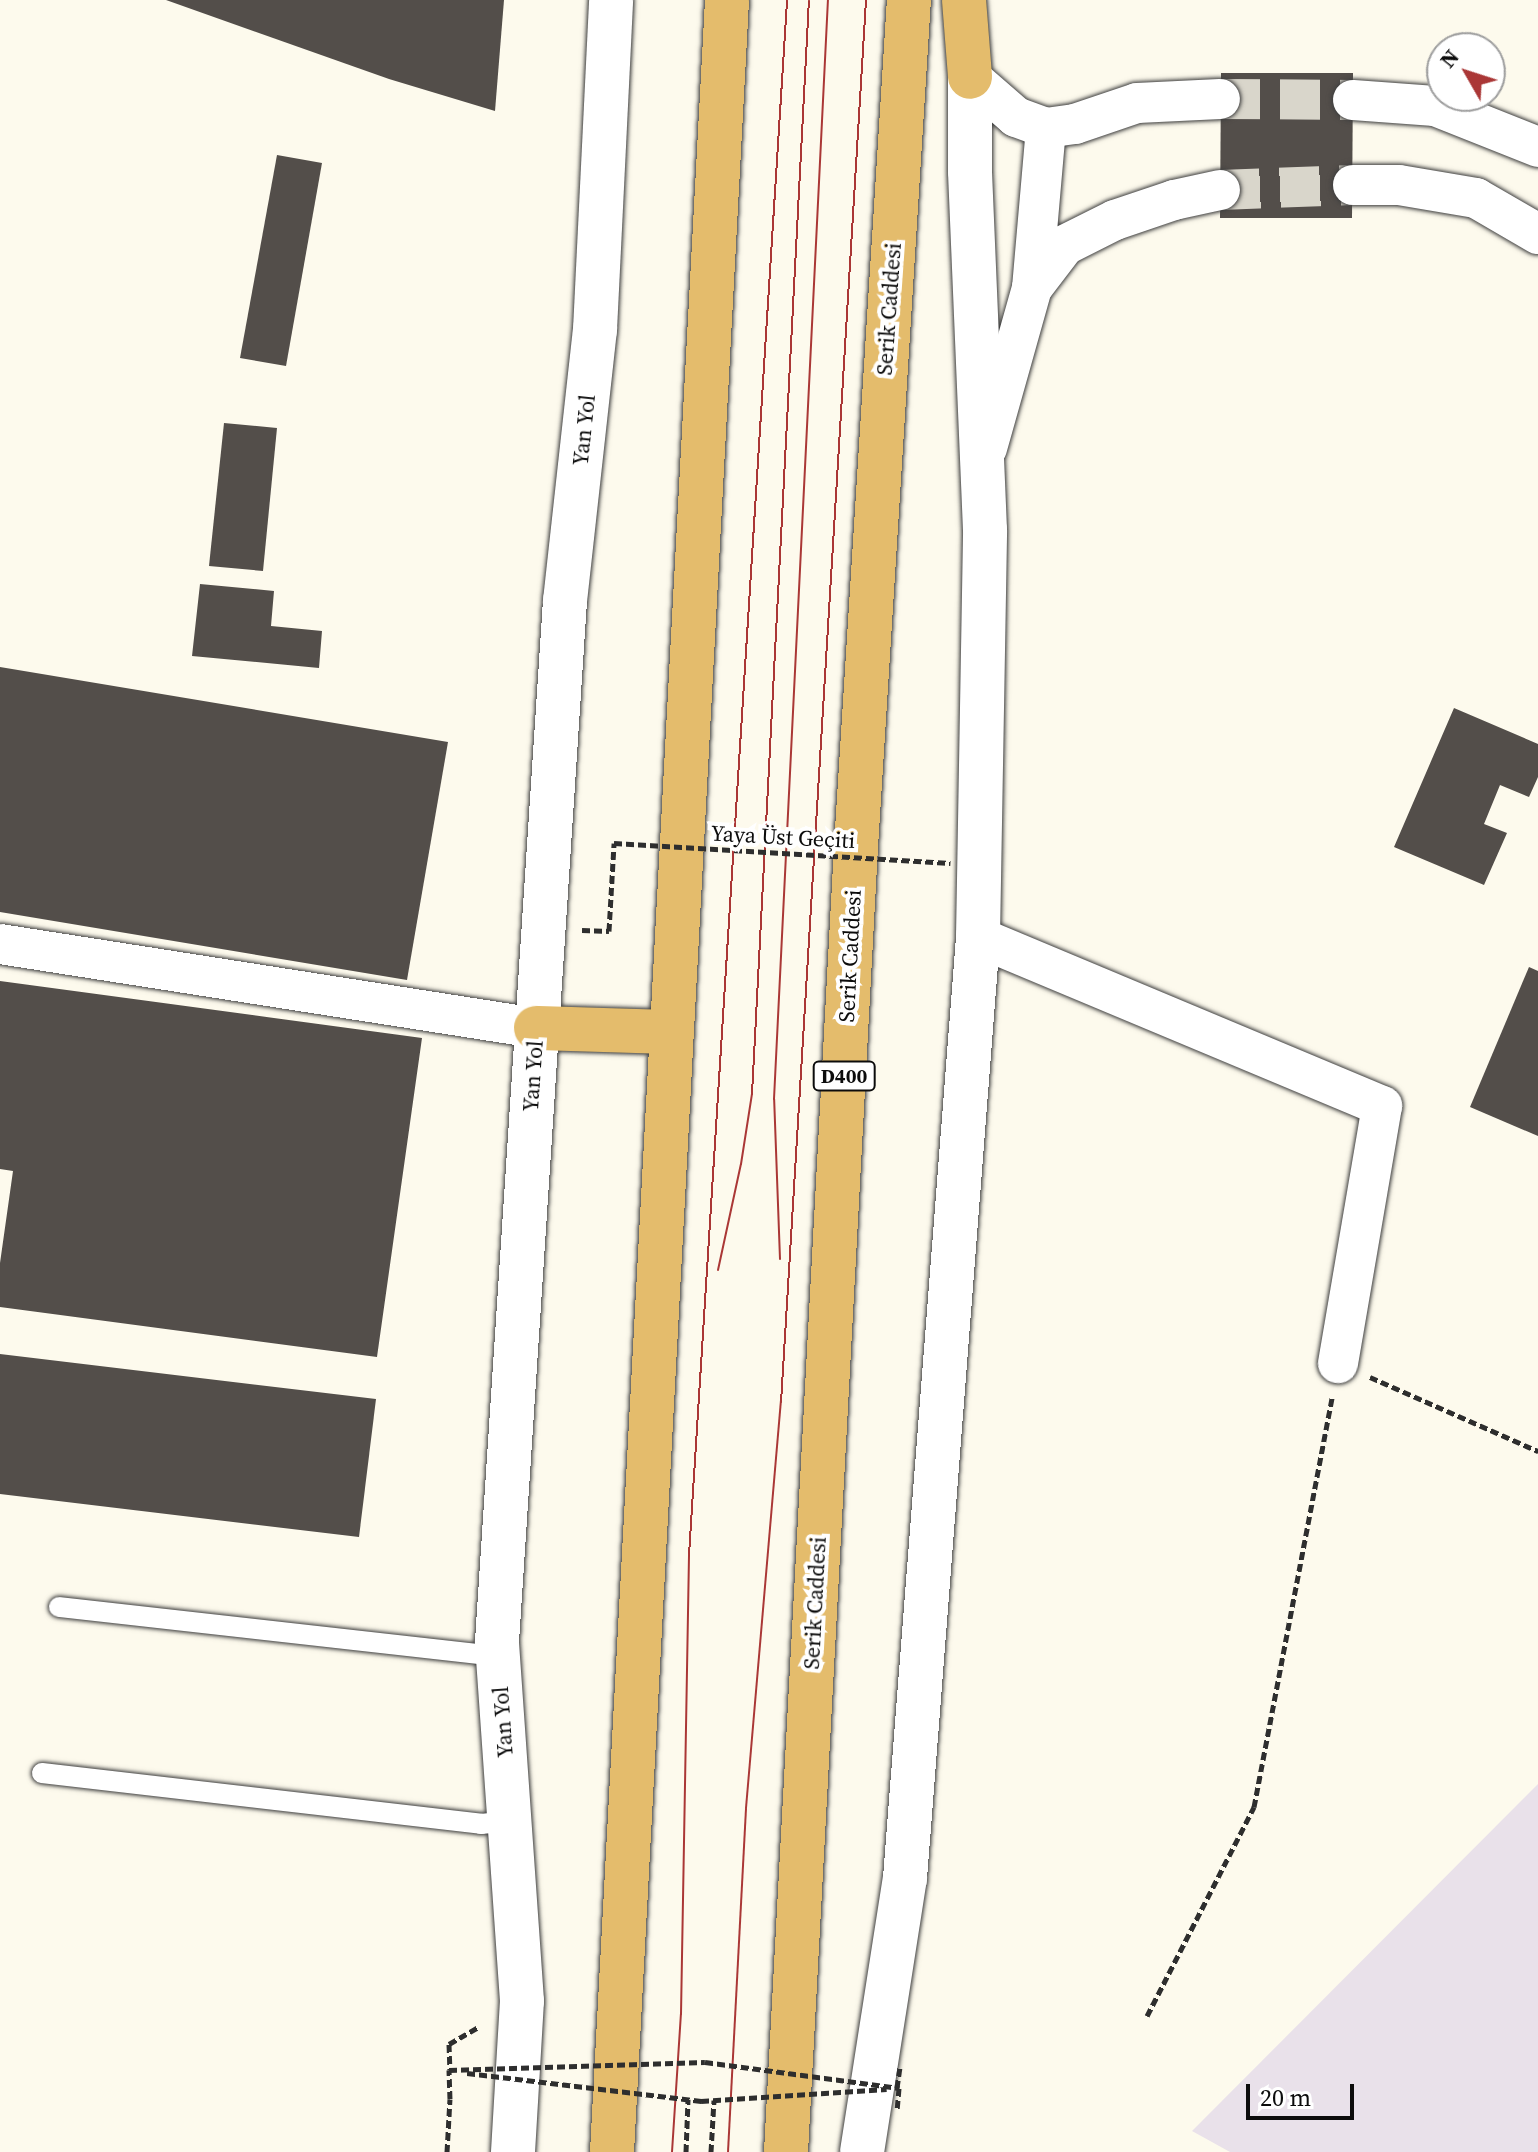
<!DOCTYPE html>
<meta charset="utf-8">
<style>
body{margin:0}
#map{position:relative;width:1538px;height:2152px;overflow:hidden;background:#fdfaed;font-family:"Source Serif 4",serif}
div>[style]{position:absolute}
.industrial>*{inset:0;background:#e9e1ea}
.building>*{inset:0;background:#534e4a}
.minor-tunnel>*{height:40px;margin-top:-20px;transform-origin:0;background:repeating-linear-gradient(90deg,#d9d6cb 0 40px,transparent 0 60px)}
.path>*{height:5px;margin-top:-2.5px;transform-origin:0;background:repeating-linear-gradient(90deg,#2e2e2e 0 8px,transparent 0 12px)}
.roads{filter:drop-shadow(0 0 2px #3f3f3f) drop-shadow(0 0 2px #3f3f3f)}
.service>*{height:20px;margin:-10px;padding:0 10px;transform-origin:10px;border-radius:10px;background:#fff}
.minor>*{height:40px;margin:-20px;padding:0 20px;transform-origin:20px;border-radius:20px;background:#fff}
.tertiary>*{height:44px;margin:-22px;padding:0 22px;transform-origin:22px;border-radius:22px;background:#fff}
.trunk>*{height:44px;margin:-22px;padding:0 22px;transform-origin:22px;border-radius:22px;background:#e4bc6c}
.tram>*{height:2px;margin:-1px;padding:0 1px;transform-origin:1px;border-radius:1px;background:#aa3736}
.path-bridge>*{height:5px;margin-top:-2.5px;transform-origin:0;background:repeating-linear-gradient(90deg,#2e2e2e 0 8px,transparent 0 12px)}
span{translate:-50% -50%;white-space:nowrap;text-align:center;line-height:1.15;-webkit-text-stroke:8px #fff;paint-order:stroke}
.shield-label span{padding:2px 6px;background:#fff;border:2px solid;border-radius:6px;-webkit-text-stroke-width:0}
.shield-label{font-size:20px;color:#0c0c0c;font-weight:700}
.street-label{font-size:22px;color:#0c0c0c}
.north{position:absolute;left:1426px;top:32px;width:80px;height:80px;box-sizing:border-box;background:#fff;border:2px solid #9e9e9e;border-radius:50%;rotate:309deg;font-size:22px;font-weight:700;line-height:32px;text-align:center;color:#0c0c0c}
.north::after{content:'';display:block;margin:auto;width:28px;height:36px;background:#aa3736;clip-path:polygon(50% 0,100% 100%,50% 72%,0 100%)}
.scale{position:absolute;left:1246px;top:2084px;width:108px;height:36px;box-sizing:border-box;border:4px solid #0c0c0c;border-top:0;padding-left:10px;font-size:24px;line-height:28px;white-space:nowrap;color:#0c0c0c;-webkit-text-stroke:6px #fff;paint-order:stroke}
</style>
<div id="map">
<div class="industrial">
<div style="clip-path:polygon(1538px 1784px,1538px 2152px,1230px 2152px,1192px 2131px)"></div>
</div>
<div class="building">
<div style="clip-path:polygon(166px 0,504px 0,495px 111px,389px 79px)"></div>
<div style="clip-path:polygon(1221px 73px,1353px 73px,1352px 218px,1220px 218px)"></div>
<div style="clip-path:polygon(277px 155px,322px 163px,286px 366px,240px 358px)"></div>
<div style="clip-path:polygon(224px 423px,277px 428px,263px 571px,209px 566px)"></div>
<div style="clip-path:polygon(200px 584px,274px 591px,271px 626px,322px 631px,319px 668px,192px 656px)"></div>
<div style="clip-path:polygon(0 667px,448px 742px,407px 980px,0 912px)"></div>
<div style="clip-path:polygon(1454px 708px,1538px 744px,1538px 777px,1529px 797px,1500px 785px,1484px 824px,1507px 833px,1484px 885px,1394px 847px)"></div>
<div style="clip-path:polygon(1529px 967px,1538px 971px,1538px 1136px,1470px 1107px)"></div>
<div style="clip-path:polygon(0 981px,422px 1038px,377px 1357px,0 1307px,0 1263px,13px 1171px,0 1169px)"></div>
<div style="clip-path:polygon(0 1354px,376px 1399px,359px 1537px,0 1494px)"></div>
</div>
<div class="minor-tunnel">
<div style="left:1220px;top:99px;width:133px;rotate:0.4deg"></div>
<div style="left:1220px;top:190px;width:133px;rotate:-2.2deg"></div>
</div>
<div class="path">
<div style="left:582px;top:930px;width:27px;rotate:2deg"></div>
<div style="left:609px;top:931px;width:88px;rotate:-86.7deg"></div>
<div style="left:1370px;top:1377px;width:184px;rotate:23.8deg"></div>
<div style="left:1147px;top:2016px;width:235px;rotate:-62.9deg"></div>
<div style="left:1254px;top:1807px;width:417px;rotate:-79.2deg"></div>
<div style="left:449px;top:2044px;width:34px;rotate:-30deg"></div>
<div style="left:447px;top:2152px;width:53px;rotate:-86.8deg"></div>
<div style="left:686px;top:2152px;width:53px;rotate:-87.8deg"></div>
<div style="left:711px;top:2152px;width:52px;rotate:-86.7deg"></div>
</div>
<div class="roads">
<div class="service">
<div style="left:59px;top:1607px;width:442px;rotate:6.4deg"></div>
<div style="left:42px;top:1773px;width:442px;rotate:6.6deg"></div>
<div style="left:481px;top:1824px;width:29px;rotate:-6deg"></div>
</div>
<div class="minor">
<div style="left:970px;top:77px;width:61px;rotate:41deg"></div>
<div style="left:1016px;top:117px;width:32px;rotate:20deg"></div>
<div style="left:1046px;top:128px;width:29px;rotate:-8deg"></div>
<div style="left:1075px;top:124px;width:65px;rotate:-18.7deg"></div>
<div style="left:1137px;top:103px;width:83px;rotate:-2.8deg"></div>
<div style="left:1353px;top:100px;width:82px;rotate:4.2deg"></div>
<div style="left:1435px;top:106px;width:111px;rotate:21.7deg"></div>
<div style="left:1353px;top:185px;width:46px"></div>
<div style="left:1399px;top:185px;width:78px;rotate:9.6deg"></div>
<div style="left:1476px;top:198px;width:72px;rotate:30.1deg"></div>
<div style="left:1032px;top:288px;width:161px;rotate:-85deg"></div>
<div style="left:987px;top:448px;width:166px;rotate:-74.3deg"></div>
<div style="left:1032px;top:288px;width:54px;rotate:-52.5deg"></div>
<div style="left:1065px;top:245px;width:56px;rotate:-26.6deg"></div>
<div style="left:1115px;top:220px;width:62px;rotate:-18.7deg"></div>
<div style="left:1174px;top:200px;width:47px;rotate:-12.3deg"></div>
<div style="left:978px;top:937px;width:438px;rotate:22.7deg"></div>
<div style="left:1382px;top:1106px;width:261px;rotate:99.7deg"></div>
<div style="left:0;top:944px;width:543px;rotate:8.91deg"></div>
</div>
<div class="tertiary">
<div style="left:513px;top:2152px;width:151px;rotate:-86.6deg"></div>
<div style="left:522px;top:2001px;width:361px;rotate:-94deg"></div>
<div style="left:497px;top:1641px;width:1042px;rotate:-86.26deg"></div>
<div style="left:565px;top:601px;width:273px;rotate:-83.7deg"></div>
<div style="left:595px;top:330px;width:330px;rotate:-87.2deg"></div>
<div style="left:862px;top:2152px;width:277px;rotate:-81.1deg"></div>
<div style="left:905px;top:1878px;width:944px;rotate:-85.56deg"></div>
<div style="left:978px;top:937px;width:407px;rotate:-89deg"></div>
<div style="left:985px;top:530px;width:359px;rotate:-92.4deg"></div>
<div style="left:970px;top:171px;width:94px;rotate:-90deg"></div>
</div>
<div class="trunk">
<div style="left:964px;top:0;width:77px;rotate:85.5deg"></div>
<div style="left:536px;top:1028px;width:135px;rotate:1.7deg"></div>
<div style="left:612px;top:2152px;width:2155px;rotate:-86.94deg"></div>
<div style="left:786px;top:2152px;width:1308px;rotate:-86.93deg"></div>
<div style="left:856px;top:846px;width:848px;rotate:-86.42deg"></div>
</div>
</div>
<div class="tram">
<div style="left:780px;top:1259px;width:160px;rotate:-92.1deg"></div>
<div style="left:774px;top:1099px;width:1100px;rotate:-87.19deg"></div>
<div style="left:718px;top:1270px;width:108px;rotate:-77.8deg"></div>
<div style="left:741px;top:1164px;width:71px;rotate:-81.1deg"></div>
<div style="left:752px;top:1094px;width:1095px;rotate:-87.02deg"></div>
<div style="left:672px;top:2152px;width:138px;rotate:-86.3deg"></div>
<div style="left:681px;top:2014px;width:459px;rotate:-89deg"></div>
<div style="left:689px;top:1555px;width:1558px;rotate:-86.39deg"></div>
<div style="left:728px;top:2152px;width:344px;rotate:-87deg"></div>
<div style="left:746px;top:1808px;width:408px;rotate:-85.1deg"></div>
<div style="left:781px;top:1402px;width:1405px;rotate:-86.53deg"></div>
</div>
<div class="path-bridge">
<div style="left:614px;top:843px;width:337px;rotate:3.4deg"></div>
<div style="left:449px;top:2044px;width:26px;rotate:88deg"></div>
<div style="left:467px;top:2073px;width:236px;rotate:6.8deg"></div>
<div style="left:701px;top:2101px;width:186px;rotate:-3.7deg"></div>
<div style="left:897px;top:2088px;width:21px;rotate:-82deg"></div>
<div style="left:450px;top:2099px;width:29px;rotate:-92deg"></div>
<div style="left:449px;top:2070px;width:256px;rotate:-1.8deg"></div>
<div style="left:705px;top:2062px;width:196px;rotate:7.6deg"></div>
<div style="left:899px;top:2088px;width:21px;rotate:95deg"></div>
</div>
<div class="shield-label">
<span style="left:844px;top:1076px">D400</span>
</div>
<div class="street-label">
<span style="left:889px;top:309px;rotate:-86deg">Serik Caddesi</span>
<span style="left:584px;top:430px;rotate:-84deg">Yan Yol</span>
<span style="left:783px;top:837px;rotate:3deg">Yaya Üst Geçiti</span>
<span style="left:850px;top:956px;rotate:-87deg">Serik Caddesi</span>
<span style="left:533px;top:1076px;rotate:-86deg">Yan Yol</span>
<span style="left:815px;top:1603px;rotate:-87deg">Serik Caddesi</span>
<span style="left:503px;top:1722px;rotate:-94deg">Yan Yol</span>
</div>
<div class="north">N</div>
<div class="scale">20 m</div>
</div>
